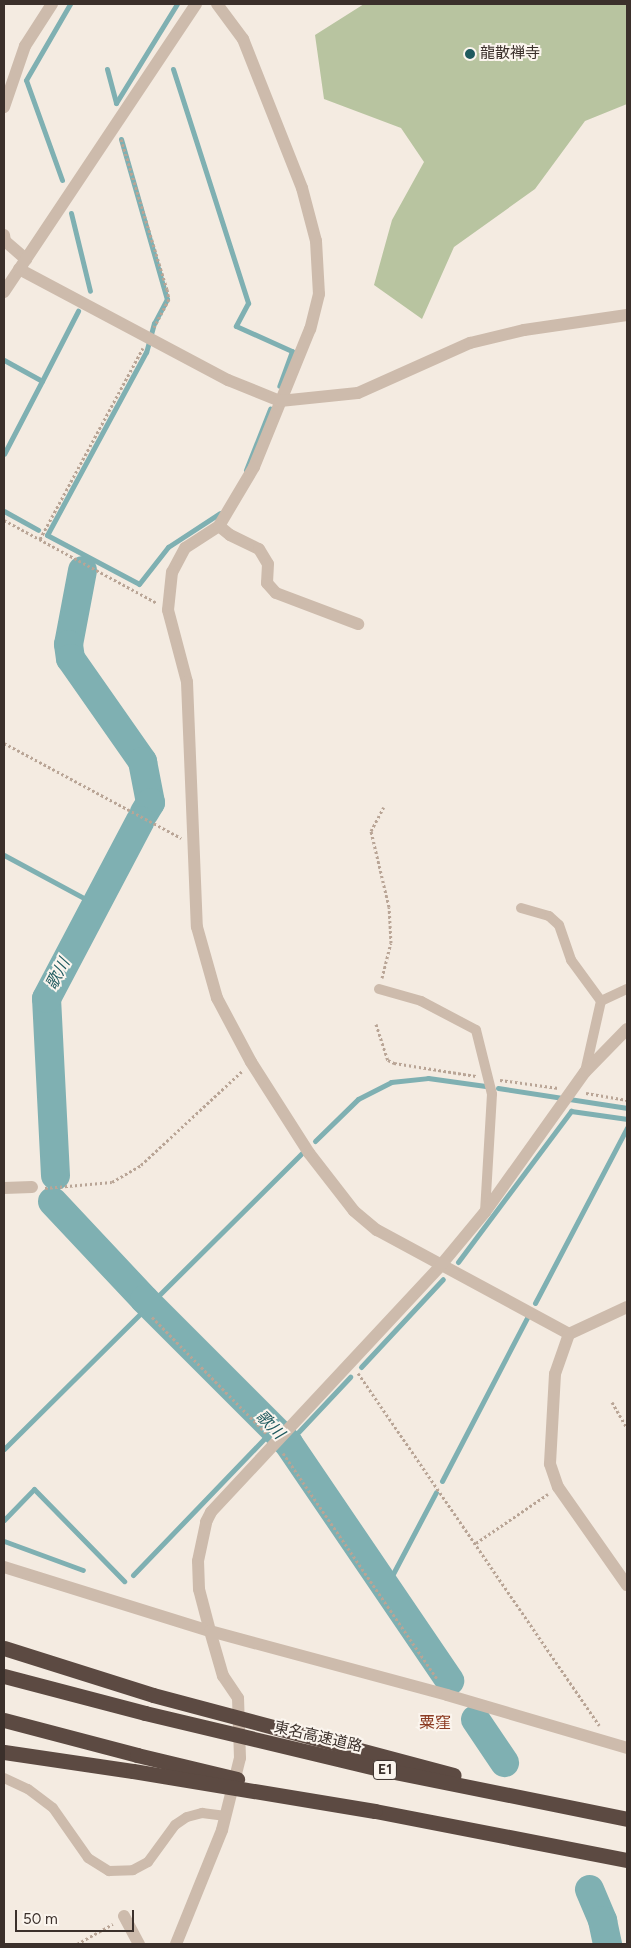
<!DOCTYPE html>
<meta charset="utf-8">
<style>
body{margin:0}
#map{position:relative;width:631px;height:1948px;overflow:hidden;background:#f4ebe1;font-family:Figtree,"Noto Sans JP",sans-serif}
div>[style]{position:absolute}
.green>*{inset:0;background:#b8c4a0}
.stream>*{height:5px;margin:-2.5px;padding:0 2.5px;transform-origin:2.5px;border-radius:2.5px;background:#7fb0b2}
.river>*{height:29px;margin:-14.5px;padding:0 14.5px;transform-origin:14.5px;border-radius:14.5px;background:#7fb0b2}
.path>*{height:3px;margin-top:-1.5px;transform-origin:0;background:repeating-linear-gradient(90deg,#b9a596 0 2.5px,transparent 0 5px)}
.service>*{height:10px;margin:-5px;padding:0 5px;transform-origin:5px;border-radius:5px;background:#cdbbac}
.minor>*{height:12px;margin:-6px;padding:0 6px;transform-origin:6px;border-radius:6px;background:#cdbbac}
.tertiary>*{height:12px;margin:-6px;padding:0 6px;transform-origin:6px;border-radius:6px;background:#cdbbac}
.motorway>*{height:15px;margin:-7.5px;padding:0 7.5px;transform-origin:7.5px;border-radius:7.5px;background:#5c4a42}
.motorway-bridge>*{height:15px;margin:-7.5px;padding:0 7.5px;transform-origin:7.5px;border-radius:7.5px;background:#5c4a42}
.dots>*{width:14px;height:14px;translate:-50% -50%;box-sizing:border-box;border:2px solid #fbf5ee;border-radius:50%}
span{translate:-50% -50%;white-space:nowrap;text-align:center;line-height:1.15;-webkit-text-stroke:4px #fbf5ee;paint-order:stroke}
.shield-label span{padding:1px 4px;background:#fbf5ee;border:1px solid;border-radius:4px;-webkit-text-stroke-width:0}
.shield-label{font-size:14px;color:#3b302b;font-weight:700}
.poi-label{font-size:15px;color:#3b302b}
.left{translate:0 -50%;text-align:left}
.street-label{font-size:15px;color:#3b302b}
.water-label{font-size:16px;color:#1f5a5e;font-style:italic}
.neighbourhood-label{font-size:16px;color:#8c3b22}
.frame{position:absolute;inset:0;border:5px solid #3b302b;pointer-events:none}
.scale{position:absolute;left:15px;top:1910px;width:119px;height:22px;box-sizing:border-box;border:2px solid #3b302b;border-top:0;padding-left:6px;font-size:15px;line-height:18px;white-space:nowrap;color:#3b302b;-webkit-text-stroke:4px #fbf5ee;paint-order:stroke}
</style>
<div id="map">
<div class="green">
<div style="clip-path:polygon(364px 4px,627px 4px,627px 104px,585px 121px,535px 189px,454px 247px,422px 319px,374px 285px,392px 220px,424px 162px,401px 128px,324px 99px,315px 35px)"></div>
</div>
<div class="stream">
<div style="left:107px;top:69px;width:35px;rotate:75deg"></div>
<div style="left:173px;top:69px;width:246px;rotate:72.2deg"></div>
<div style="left:248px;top:303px;width:26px;rotate:118deg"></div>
<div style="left:236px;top:326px;width:61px;rotate:24.1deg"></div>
<div style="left:292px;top:351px;width:37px;rotate:110deg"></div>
<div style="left:116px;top:103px;width:116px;rotate:-58.4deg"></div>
<div style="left:121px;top:139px;width:166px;rotate:74deg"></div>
<div style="left:167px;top:299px;width:27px;rotate:118deg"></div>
<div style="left:154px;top:323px;width:30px;rotate:105deg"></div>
<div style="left:146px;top:352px;width:208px;rotate:118.4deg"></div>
<div style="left:47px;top:535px;width:104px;rotate:28deg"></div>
<div style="left:139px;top:584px;width:47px;rotate:-51.9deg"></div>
<div style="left:168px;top:547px;width:62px;rotate:-33.2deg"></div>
<div style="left:62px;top:180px;width:106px;rotate:-109.8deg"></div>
<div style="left:26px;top:80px;width:88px;rotate:-59.9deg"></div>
<div style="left:71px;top:213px;width:80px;rotate:76.3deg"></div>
<div style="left:4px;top:360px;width:43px;rotate:28.9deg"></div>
<div style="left:42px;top:381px;width:82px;rotate:117.5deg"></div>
<div style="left:42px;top:381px;width:79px;rotate:-62.8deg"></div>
<div style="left:246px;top:470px;width:66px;rotate:-68.5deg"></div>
<div style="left:4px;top:511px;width:39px;rotate:29deg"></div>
<div style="left:4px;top:855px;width:103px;rotate:28.3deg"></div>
<div style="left:498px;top:1088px;width:131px;rotate:8.8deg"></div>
<div style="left:315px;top:1141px;width:60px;rotate:-44.3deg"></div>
<div style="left:358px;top:1099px;width:37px;rotate:-27deg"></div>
<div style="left:391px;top:1082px;width:37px;rotate:-6deg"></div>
<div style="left:428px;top:1078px;width:58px;rotate:8deg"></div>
<div style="left:458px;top:1262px;width:189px;rotate:-53.2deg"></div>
<div style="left:571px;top:1111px;width:57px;rotate:8.1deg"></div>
<div style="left:535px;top:1303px;width:198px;rotate:-62.3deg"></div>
<div style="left:361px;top:1367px;width:120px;rotate:-47deg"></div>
<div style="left:288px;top:1443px;width:91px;rotate:-46.8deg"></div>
<div style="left:4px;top:1449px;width:421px;rotate:-44.8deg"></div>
<div style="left:442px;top:1481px;width:184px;rotate:-62.5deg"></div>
<div style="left:4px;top:1520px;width:43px;rotate:-45.9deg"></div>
<div style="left:34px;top:1489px;width:129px;rotate:45.6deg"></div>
<div style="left:4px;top:1541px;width:84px;rotate:20.2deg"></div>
<div style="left:133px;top:1575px;width:190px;rotate:-46.1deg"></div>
<div style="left:386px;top:1587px;width:107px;rotate:-62.2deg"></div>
</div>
<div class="river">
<div style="left:82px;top:570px;width:75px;rotate:100.7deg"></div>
<div style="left:68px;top:644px;width:14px;rotate:82deg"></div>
<div style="left:70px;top:658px;width:126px;rotate:55deg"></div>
<div style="left:142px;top:761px;width:42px;rotate:79deg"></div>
<div style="left:150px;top:802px;width:12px;rotate:121deg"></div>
<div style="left:55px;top:1175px;width:177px;rotate:-92.9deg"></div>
<div style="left:46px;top:998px;width:201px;rotate:-62.2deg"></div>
<div style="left:52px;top:1201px;width:134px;rotate:46.8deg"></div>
<div style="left:144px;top:1299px;width:204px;rotate:45deg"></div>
<div style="left:288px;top:1443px;width:287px;rotate:55.8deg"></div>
<div style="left:475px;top:1719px;width:52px;rotate:56deg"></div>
<div style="left:589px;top:1889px;width:34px;rotate:67deg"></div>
<div style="left:602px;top:1920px;width:25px;rotate:78deg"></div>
</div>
<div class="path">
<div style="left:121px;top:139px;width:157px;rotate:73deg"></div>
<div style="left:167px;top:289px;width:10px;rotate:79deg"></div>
<div style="left:169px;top:299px;width:32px;rotate:118deg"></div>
<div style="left:4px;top:520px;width:174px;rotate:28.5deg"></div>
<div style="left:40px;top:539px;width:217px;rotate:-61.7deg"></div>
<div style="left:4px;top:743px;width:201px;rotate:28.2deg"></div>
<div style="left:382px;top:978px;width:36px;rotate:-76deg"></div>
<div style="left:391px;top:943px;width:36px;rotate:-93deg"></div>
<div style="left:389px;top:907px;width:78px;rotate:-103.3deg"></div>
<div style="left:371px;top:831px;width:27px;rotate:-62deg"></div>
<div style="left:376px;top:1024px;width:38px;rotate:72deg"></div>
<div style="left:388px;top:1060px;width:7px;rotate:27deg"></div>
<div style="left:394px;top:1063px;width:83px;rotate:9deg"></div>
<div style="left:500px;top:1080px;width:59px;rotate:7.9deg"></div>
<div style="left:586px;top:1093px;width:42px;rotate:9.7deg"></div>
<div style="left:45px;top:1188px;width:67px;rotate:-5.1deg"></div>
<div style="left:112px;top:1182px;width:34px;rotate:-30deg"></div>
<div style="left:141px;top:1165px;width:138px;rotate:-42.9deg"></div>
<div style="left:152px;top:1317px;width:163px;rotate:45.5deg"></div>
<div style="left:358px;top:1373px;width:427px;rotate:55.6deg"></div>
<div style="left:612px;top:1402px;width:30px;rotate:60deg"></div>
<div style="left:283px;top:1453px;width:273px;rotate:55.7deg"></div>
<div style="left:476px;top:1543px;width:87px;rotate:-34.2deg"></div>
<div style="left:77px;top:1944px;width:41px;rotate:-29.1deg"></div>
</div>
<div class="service">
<div style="left:521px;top:908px;width:29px;rotate:16deg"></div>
<div style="left:549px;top:916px;width:13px;rotate:42deg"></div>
<div style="left:559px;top:925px;width:37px;rotate:71deg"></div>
<div style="left:571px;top:960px;width:51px;rotate:53.8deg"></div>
<div style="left:601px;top:1001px;width:73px;rotate:102.7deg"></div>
<div style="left:379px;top:989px;width:44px;rotate:15.9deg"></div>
<div style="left:421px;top:1001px;width:62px;rotate:27.8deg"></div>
<div style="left:476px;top:1030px;width:66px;rotate:76deg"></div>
<div style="left:492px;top:1094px;width:118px;rotate:93.4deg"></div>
<div style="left:601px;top:1001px;width:29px;rotate:-25deg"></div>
<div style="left:4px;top:1778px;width:26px;rotate:25deg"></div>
<div style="left:28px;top:1789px;width:31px;rotate:37deg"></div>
<div style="left:53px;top:1808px;width:61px;rotate:55deg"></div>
<div style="left:88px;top:1858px;width:25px;rotate:32deg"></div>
<div style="left:109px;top:1871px;width:24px;rotate:-2deg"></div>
<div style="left:133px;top:1870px;width:17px;rotate:-28deg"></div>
<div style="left:148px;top:1862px;width:46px;rotate:-53.9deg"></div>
<div style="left:175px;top:1825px;width:14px;rotate:-34deg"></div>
<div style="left:187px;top:1817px;width:16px;rotate:-15deg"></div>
<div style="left:202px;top:1813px;width:24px;rotate:7deg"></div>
</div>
<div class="minor">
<div style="left:217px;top:4px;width:44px;rotate:53.4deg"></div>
<div style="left:243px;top:39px;width:160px;rotate:68.4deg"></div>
<div style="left:302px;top:188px;width:55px;rotate:75.2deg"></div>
<div style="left:316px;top:241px;width:53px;rotate:86.8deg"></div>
<div style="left:319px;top:294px;width:36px;rotate:104deg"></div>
<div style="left:310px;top:329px;width:149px;rotate:112.1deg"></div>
<div style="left:254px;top:467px;width:69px;rotate:120.7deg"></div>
<div style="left:219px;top:526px;width:40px;rotate:147.1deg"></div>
<div style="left:185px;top:548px;width:27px;rotate:118deg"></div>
<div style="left:172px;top:572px;width:38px;rotate:96deg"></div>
<div style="left:168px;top:610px;width:74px;rotate:75.2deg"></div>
<div style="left:187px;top:682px;width:245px;rotate:87.7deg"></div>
<div style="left:197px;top:927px;width:74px;rotate:74.3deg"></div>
<div style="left:217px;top:998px;width:72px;rotate:62deg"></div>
<div style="left:251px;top:1062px;width:108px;rotate:57.5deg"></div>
<div style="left:309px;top:1153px;width:73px;rotate:52.2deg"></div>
<div style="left:354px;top:1211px;width:30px;rotate:40deg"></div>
<div style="left:377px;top:1230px;width:218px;rotate:28.4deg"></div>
<div style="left:569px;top:1334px;width:64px;rotate:-25deg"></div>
<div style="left:4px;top:107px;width:65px;rotate:-71deg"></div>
<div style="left:25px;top:46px;width:50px;rotate:-57.3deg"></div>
<div style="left:4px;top:235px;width:6px;rotate:81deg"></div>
<div style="left:5px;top:241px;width:28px;rotate:41deg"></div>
<div style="left:19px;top:269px;width:237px;rotate:28deg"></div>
<div style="left:228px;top:380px;width:56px;rotate:22deg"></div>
<div style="left:280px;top:401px;width:78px;rotate:-5.9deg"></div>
<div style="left:358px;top:393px;width:123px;rotate:-24.1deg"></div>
<div style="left:470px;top:343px;width:56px;rotate:-13.5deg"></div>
<div style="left:524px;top:330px;width:104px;rotate:-8.3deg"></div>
<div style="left:219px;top:526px;width:14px;rotate:39deg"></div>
<div style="left:230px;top:535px;width:32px;rotate:26deg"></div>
<div style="left:259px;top:549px;width:17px;rotate:59deg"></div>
<div style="left:268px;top:564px;width:19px;rotate:93deg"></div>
<div style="left:267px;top:583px;width:13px;rotate:48deg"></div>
<div style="left:276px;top:593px;width:88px;rotate:20.7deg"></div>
<div style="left:4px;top:1188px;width:28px;rotate:-2deg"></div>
<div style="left:569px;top:1334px;width:42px;rotate:109.3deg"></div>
<div style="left:555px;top:1374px;width:90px;rotate:93.2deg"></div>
<div style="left:550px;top:1464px;width:24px;rotate:71deg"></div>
<div style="left:558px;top:1487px;width:120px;rotate:54.9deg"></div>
<div style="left:210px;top:1631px;width:43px;rotate:-104.7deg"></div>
<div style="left:199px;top:1589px;width:28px;rotate:-92deg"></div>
<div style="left:198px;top:1561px;width:40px;rotate:-78deg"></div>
<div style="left:206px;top:1522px;width:11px;rotate:-63deg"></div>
<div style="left:211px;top:1512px;width:338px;rotate:-47deg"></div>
<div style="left:441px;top:1265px;width:69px;rotate:-50.3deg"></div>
<div style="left:485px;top:1212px;width:172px;rotate:-54.5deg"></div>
<div style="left:585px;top:1072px;width:60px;rotate:-45.7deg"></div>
<div style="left:124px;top:1916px;width:32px;rotate:62deg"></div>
</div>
<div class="tertiary">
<div style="left:4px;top:292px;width:346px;rotate:-56.3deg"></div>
<div style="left:4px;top:1567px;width:216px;rotate:17.3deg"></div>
<div style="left:210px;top:1631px;width:245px;rotate:15.1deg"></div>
<div style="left:447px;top:1695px;width:188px;rotate:16.4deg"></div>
<div style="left:176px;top:1944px;width:123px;rotate:-68deg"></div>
<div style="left:222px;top:1830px;width:74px;rotate:-76deg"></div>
<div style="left:240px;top:1758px;width:60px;rotate:-91.9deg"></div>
<div style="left:238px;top:1698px;width:27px;rotate:-124deg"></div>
<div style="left:223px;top:1676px;width:47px;rotate:-106.1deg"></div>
</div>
<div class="motorway">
<div style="left:4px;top:1648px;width:156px;rotate:17.5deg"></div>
<div style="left:4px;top:1676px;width:146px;rotate:14.7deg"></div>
<div style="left:4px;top:1720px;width:138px;rotate:14.7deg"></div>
<div style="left:4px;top:1752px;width:130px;rotate:8.4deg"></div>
<div style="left:375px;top:1811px;width:257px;rotate:11deg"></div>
</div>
<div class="motorway-bridge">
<div style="left:153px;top:1695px;width:311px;rotate:14.9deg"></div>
<div style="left:145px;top:1713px;width:242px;rotate:13.4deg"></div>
<div style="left:380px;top:1769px;width:252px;rotate:11.4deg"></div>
<div style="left:137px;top:1755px;width:103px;rotate:13.5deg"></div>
<div style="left:133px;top:1771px;width:245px;rotate:9.4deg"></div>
</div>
<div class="dots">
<div style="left:470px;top:54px;background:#1f5a5e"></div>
</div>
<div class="shield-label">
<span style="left:385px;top:1770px">E1</span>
</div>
<div class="poi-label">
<span class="left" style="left:480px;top:54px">龍散禅寺</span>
</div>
<div class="street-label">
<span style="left:318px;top:1737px;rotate:13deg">東名高速道路</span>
</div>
<div class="water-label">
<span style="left:58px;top:974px;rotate:-62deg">歌川</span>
<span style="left:270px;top:1425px;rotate:45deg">歌川</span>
</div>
<div class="neighbourhood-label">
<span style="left:435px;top:1723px">粟窪</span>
</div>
<div class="frame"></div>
<div class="scale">50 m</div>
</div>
